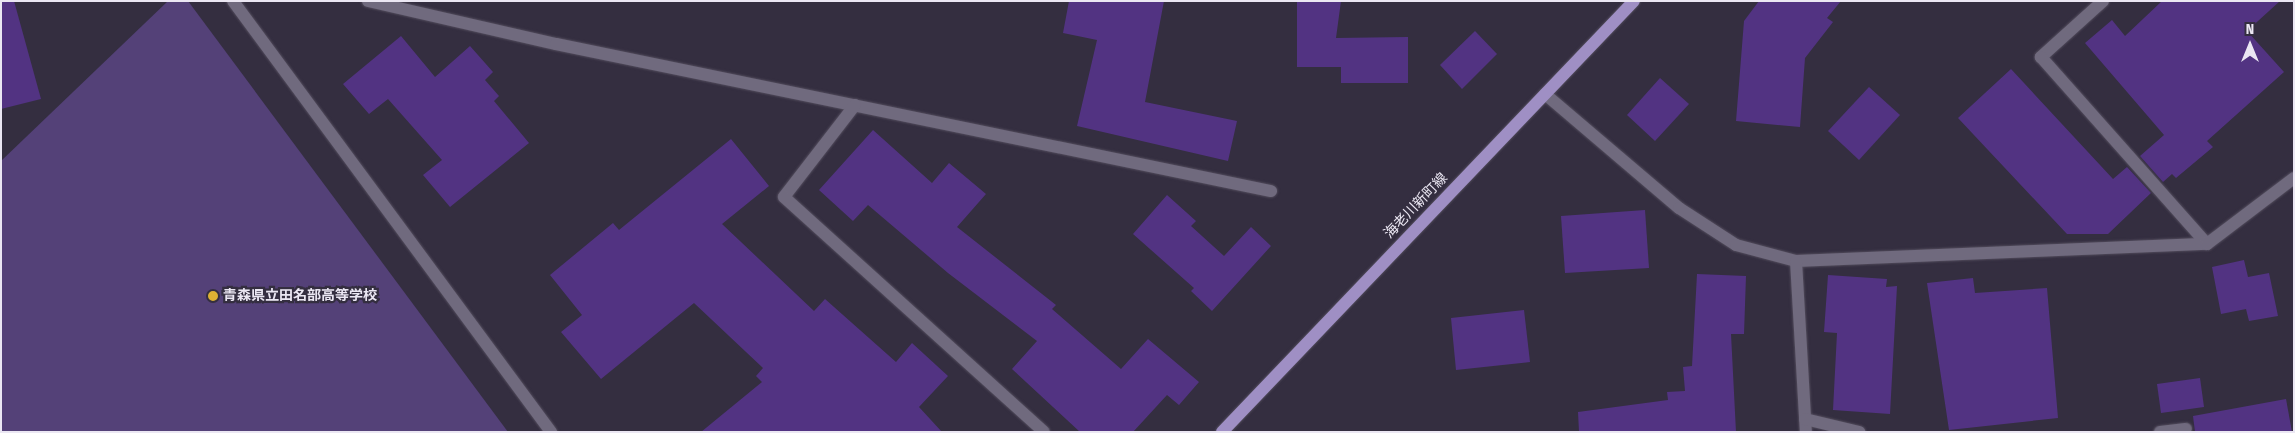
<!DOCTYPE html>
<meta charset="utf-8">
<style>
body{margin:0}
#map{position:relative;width:2295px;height:433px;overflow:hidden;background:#342e40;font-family:"Fira Sans Condensed","Noto Sans JP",sans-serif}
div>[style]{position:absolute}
.green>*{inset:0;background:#544178}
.building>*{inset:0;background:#523382}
.roads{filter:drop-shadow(0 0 1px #524c5c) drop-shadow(0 0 1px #524c5c)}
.minor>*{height:12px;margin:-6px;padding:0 6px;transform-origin:6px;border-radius:6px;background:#706a7e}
.major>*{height:12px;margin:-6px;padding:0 6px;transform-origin:6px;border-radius:6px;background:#9f8fc4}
.dots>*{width:14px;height:14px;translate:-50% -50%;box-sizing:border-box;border:2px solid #342e40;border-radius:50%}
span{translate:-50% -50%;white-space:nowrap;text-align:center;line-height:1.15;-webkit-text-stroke:4.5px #342e40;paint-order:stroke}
.street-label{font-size:14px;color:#ebe7f3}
.poi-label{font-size:14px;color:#ebe7f3;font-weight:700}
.left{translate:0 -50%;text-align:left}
.frame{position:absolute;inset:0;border:2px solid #ebe7f3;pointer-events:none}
.north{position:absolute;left:2225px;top:20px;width:50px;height:50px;-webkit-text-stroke:4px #342e40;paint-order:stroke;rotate:0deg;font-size:14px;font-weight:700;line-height:20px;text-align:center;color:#ebe7f3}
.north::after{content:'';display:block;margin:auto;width:18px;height:22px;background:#ebe7f3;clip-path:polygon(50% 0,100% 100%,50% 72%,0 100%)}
</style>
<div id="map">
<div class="green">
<div style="clip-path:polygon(168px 1px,188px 1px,508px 432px,1px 432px,1px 161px)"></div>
</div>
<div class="building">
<div style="clip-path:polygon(1px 1px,14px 1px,41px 99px,1px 109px)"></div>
<div style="clip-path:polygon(1069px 1px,1164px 1px,1145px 102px,1237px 121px,1228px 161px,1077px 126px,1097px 40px,1063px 33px)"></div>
<div style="clip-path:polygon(1297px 1px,1341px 1px,1336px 38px,1408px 37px,1408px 83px,1341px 83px,1341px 67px,1297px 67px)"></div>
<div style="clip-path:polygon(1759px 1px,1841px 1px,1827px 18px,1833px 22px,1805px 58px,1800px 127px,1736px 121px,1744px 21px)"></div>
<div style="clip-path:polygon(2162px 1px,2280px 1px,2247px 31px,2284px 72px,2207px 141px,2213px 147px,2176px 178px,2172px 174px,2163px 182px,2140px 156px,2164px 135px,2085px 43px,2112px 20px,2125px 36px)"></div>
<div style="clip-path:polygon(1475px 31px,1497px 54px,1462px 89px,1440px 65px)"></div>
<div style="clip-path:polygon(401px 36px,435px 77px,470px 46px,493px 72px,485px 80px,499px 96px,494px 101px,529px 143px,450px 207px,423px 175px,442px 160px,388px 99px,369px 114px,343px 84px)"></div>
<div style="clip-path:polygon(2011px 69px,2113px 179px,2127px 167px,2151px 193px,2108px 234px,2067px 234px,1958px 118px)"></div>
<div style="clip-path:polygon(1660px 78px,1689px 104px,1655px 141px,1627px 115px)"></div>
<div style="clip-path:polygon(1869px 87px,1900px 115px,1859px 160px,1828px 131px)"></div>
<div style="clip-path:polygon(873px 130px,932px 183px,949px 163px,986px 194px,957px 227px,1056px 305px,1052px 309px,1121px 369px,1148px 339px,1199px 382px,1179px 405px,1167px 395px,1133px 432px,1080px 432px,1012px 369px,1037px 341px,948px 273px,868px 205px,853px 221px,819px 190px)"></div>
<div style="clip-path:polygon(731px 139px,769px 186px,722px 224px,814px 311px,825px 299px,896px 362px,912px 343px,948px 376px,919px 407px,942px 432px,701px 432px,762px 382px,756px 376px,763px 368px,694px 303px,601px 379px,561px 332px,582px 315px,550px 275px,613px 223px,619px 230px)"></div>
<div style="clip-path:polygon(1167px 195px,1196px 221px,1191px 226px,1224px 256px,1251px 227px,1271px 246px,1212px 311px,1191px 291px,1194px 288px,1133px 234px)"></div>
<div style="clip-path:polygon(1645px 210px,1649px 268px,1565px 273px,1561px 216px)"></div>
<div style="clip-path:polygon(2244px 260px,2248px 277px,2269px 273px,2278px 316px,2249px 321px,2246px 309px,2221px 314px,2212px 267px)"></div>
<div style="clip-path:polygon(1697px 274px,1746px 276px,1744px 334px,1731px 334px,1736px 432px,1579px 432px,1578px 412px,1668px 400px,1667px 392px,1685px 391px,1683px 367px,1692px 366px)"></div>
<div style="clip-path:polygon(1828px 275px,1887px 279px,1886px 287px,1897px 286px,1890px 414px,1833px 410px,1837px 333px,1824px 332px)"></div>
<div style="clip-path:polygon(1973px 278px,1975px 293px,2047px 288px,2058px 418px,1949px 430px,1927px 283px)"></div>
<div style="clip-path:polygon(1524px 310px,1530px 362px,1456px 370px,1451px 318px)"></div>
<div style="clip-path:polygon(2200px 378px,2204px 407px,2161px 413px,2157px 384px)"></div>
<div style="clip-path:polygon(2286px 399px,2292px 432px,2195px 432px,2193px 416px)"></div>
</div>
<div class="roads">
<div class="minor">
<div style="left:233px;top:1px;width:536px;rotate:53.58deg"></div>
<div style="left:368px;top:1px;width:193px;rotate:12.9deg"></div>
<div style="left:556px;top:44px;width:730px;rotate:11.62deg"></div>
<div style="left:2103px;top:1px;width:84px;rotate:137.9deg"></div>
<div style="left:2041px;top:57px;width:250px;rotate:48.4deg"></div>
<div style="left:1545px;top:94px;width:176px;rotate:40.4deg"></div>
<div style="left:1679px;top:208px;width:68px;rotate:33deg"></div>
<div style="left:1736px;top:245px;width:62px;rotate:14.9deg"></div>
<div style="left:1796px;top:261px;width:411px;rotate:-2.4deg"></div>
<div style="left:2207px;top:244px;width:109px;rotate:-37.2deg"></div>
<div style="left:855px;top:105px;width:116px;rotate:127.7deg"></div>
<div style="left:784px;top:197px;width:350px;rotate:42.1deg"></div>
<div style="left:1796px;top:261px;width:171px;rotate:86.7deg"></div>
<div style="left:1805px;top:419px;width:56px;rotate:13.5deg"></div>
<div style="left:2160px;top:432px;width:26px;rotate:-7deg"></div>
</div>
<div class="major">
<div style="left:1222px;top:432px;width:596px;rotate:-46.29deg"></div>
</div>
</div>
<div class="dots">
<div style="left:213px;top:296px;background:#ddb133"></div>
</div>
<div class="street-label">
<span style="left:1416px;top:206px;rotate:-46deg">海老川新町線</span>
</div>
<div class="poi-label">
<span class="left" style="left:223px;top:296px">青森県立田名部高等学校</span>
</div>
<div class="frame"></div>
<div class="north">N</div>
</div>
